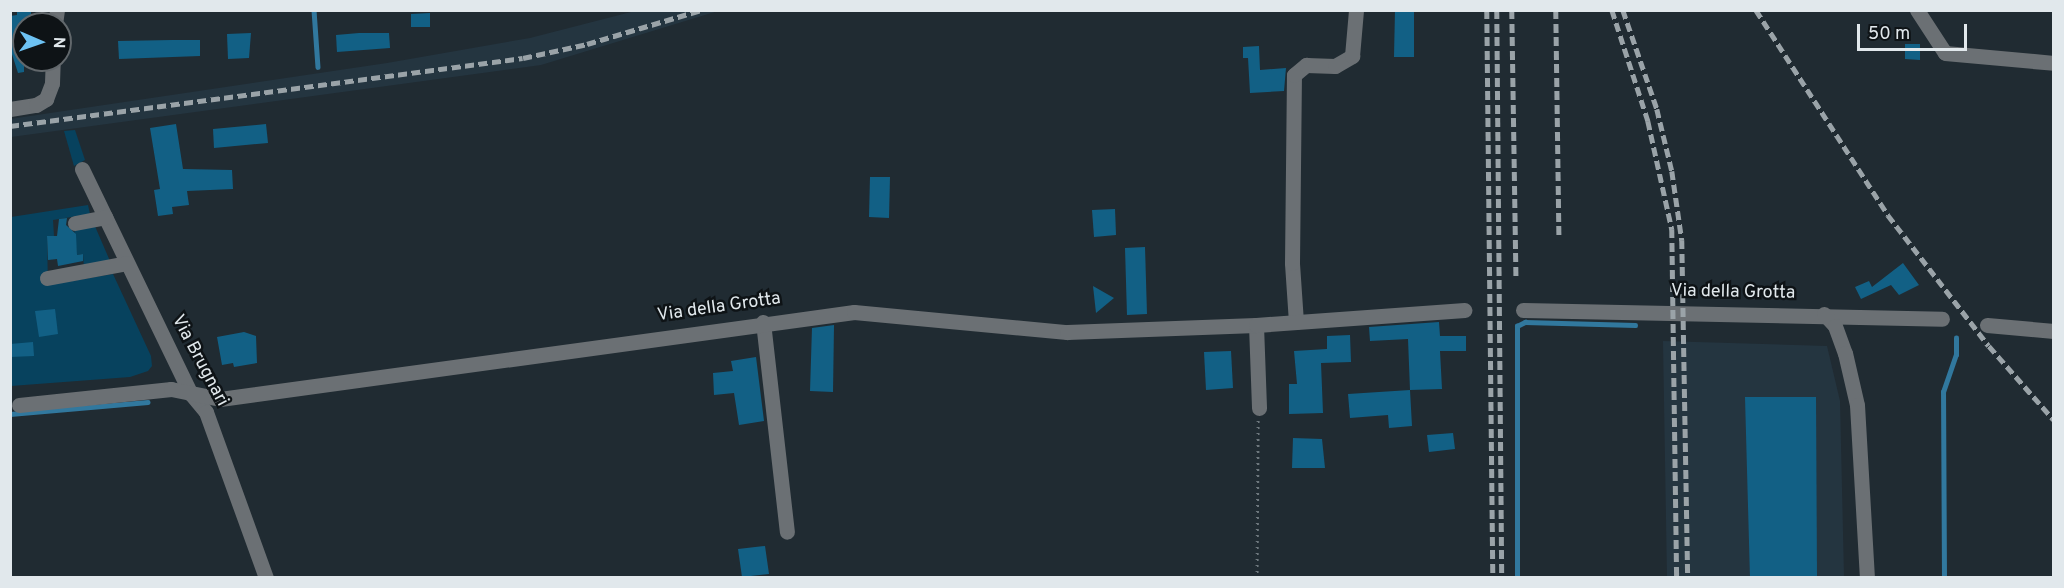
<!DOCTYPE html>
<style>
body{margin:0}
#map{position:relative;width:2064px;height:588px;overflow:hidden;background:#202b32;font-family:Overpass,sans-serif}
div>[style]{position:absolute}
.built>*{inset:0;background:#243540}
.green>*{inset:0;background:#07425e}
.stream>*{height:4.5px;margin:-2.25px;padding:0 2.25px;transform-origin:2.25px;border-radius:2.25px;background:#31789e}
.building>*{inset:0;background:#126085}
.path>*{height:3px;margin-top:-1.5px;transform-origin:0;background:repeating-linear-gradient(90deg,#6d777d 0 1.5px,transparent 0 6px)}
.minor>*{height:15px;margin:-7.5px;padding:0 7.5px;transform-origin:7.5px;border-radius:7.5px;background:#6b7074}
.rail>*{height:4.5px;margin-top:-2.25px;transform-origin:0;background:repeating-linear-gradient(90deg,#9aa3a8 0 9px,transparent 0 13.5px)}
span{translate:-50% -50%;white-space:nowrap;text-align:center;line-height:1.15;-webkit-text-stroke:5px #0e1316;paint-order:stroke}
.street-label{font-size:18px;color:#e1e8ec}
.frame{position:absolute;inset:0;border:12px solid #e1e8ec;pointer-events:none}
.north{position:absolute;left:12px;top:12px;width:60px;height:60px;box-sizing:border-box;background:#0e1316;border:2px solid #62686c;border-radius:50%;rotate:92deg;font-size:16px;font-weight:700;line-height:24px;text-align:center;color:#e1e8ec}
.north::after{content:'';display:block;margin:auto;width:21px;height:27px;background:#6dc2f3;clip-path:polygon(50% 0,100% 100%,50% 72%,0 100%)}
.scale{position:absolute;left:1857px;top:24px;width:110px;height:27px;box-sizing:border-box;border:3px solid #e1e8ec;border-top:0;padding-left:8px;font-size:18px;line-height:21px;white-space:nowrap;color:#e1e8ec;-webkit-text-stroke:4px #0e1316;paint-order:stroke}
</style>
<div id="map">
<div class="built">
<div style="clip-path:polygon(635px 11px,718px 11px,541px 65px,11px 137px,10px 119px,387px 63px,530px 38px)"></div>
<div style="clip-path:polygon(1663px 341px,1827px 346px,1840px 401px,1844px 577px,1667px 577px)"></div>
</div>
<div class="green">
<div style="clip-path:polygon(75px 130px,85px 160px,74px 166px,64px 131px)"></div>
<div style="clip-path:polygon(88px 205px,90px 214px,53px 220px,54px 236px,47px 237px,48px 285px,113px 274px,151px 356px,152px 366px,148px 371px,130px 377px,11px 386px,11px 217px)"></div>
<div style="clip-path:polygon(94px 224px,110px 261px,84px 269px,83px 254px,77px 255px,74px 227px)"></div>
</div>
<div class="stream">
<div style="left:314px;top:10px;width:57px;rotate:86deg"></div>
<div style="left:10px;top:414px;width:138px;rotate:-5deg"></div>
<div style="left:1517px;top:578px;width:252px;rotate:-90deg"></div>
<div style="left:1517px;top:326px;width:9px;rotate:-27deg"></div>
<div style="left:1525px;top:322px;width:110px;rotate:1.6deg"></div>
<div style="left:1944px;top:578px;width:186px;rotate:-90.3deg"></div>
<div style="left:1943px;top:392px;width:39px;rotate:-71deg"></div>
<div style="left:1956px;top:355px;width:17px;rotate:-90deg"></div>
</div>
<div class="building">
<div style="clip-path:polygon(17px 10px,31px 10px,31px 24px,24px 24px,24px 72px,18px 73px,10px 48px,10px 16px,17px 15px)"></div>
<div style="clip-path:polygon(1395px 10px,1414px 10px,1414px 57px,1394px 57px)"></div>
<div style="clip-path:polygon(430px 13px,430px 27px,411px 27px,411px 14px)"></div>
<div style="clip-path:polygon(251px 33px,249px 58px,228px 59px,227px 34px)"></div>
<div style="clip-path:polygon(359px 33px,389px 33px,390px 48px,337px 52px,336px 35px)"></div>
<div style="clip-path:polygon(172px 40px,200px 40px,200px 56px,119px 59px,118px 41px)"></div>
<div style="clip-path:polygon(1905px 44px,1920px 44px,1920px 60px,1905px 59px)"></div>
<div style="clip-path:polygon(1259px 46px,1260px 70px,1286px 68px,1284px 91px,1250px 93px,1248px 58px,1243px 58px,1243px 47px)"></div>
<div style="clip-path:polygon(176px 124px,183px 169px,232px 170px,233px 189px,187px 191px,189px 205px,172px 207px,173px 214px,158px 216px,154px 190px,160px 189px,150px 128px)"></div>
<div style="clip-path:polygon(266px 124px,268px 143px,214px 148px,213px 129px)"></div>
<div style="clip-path:polygon(870px 177px,890px 177px,889px 218px,869px 217px)"></div>
<div style="clip-path:polygon(1115px 209px,1116px 235px,1094px 237px,1092px 210px)"></div>
<div style="clip-path:polygon(67px 218px,66px 225px,76px 234px,77px 255px,83px 254px,83px 261px,58px 266px,57px 259px,48px 260px,47px 236px,57px 236px,59px 219px)"></div>
<div style="clip-path:polygon(1145px 247px,1147px 314px,1127px 315px,1125px 248px)"></div>
<div style="clip-path:polygon(1903px 263px,1919px 285px,1899px 295px,1891px 285px,1861px 299px,1855px 287px,1869px 281px,1872px 287px)"></div>
<div style="clip-path:polygon(1093px 286px,1114px 298px,1096px 313px)"></div>
<div style="clip-path:polygon(55px 309px,58px 334px,39px 337px,35px 311px)"></div>
<div style="clip-path:polygon(1439px 322px,1440px 336px,1466px 336px,1466px 351px,1440px 351px,1442px 389px,1410px 390px,1408px 339px,1370px 341px,1369px 327px)"></div>
<div style="clip-path:polygon(834px 325px,833px 392px,810px 391px,812px 328px)"></div>
<div style="clip-path:polygon(244px 332px,256px 336px,257px 363px,234px 367px,233px 363px,222px 365px,217px 337px)"></div>
<div style="clip-path:polygon(1350px 335px,1351px 362px,1321px 363px,1323px 413px,1289px 414px,1289px 384px,1297px 384px,1294px 351px,1327px 349px,1327px 336px)"></div>
<div style="clip-path:polygon(33px 342px,34px 356px,10px 357px,10px 344px)"></div>
<div style="clip-path:polygon(1231px 351px,1233px 388px,1206px 390px,1204px 352px)"></div>
<div style="clip-path:polygon(756px 357px,764px 421px,739px 425px,734px 393px,714px 395px,713px 373px,733px 371px,731px 361px)"></div>
<div style="clip-path:polygon(1410px 390px,1412px 426px,1389px 428px,1388px 415px,1350px 418px,1348px 394px)"></div>
<div style="clip-path:polygon(1745px 397px,1816px 397px,1817px 578px,1750px 578px)"></div>
<div style="clip-path:polygon(1453px 433px,1455px 449px,1429px 452px,1427px 435px)"></div>
<div style="clip-path:polygon(1293px 438px,1322px 439px,1325px 468px,1292px 468px)"></div>
<div style="clip-path:polygon(765px 546px,769px 574px,742px 577px,738px 549px)"></div>
</div>
<div class="path">
<div style="left:1257px;top:578px;width:158px;rotate:-89.6deg"></div>
</div>
<div class="minor">
<div style="left:1917px;top:10px;width:51px;rotate:56.9deg"></div>
<div style="left:1945px;top:53px;width:109px;rotate:5.2deg"></div>
<div style="left:55px;top:24px;width:14px;rotate:-82deg"></div>
<div style="left:10px;top:109px;width:26px;rotate:-9deg"></div>
<div style="left:36px;top:105px;width:12px;rotate:-31deg"></div>
<div style="left:46px;top:99px;width:17px;rotate:-69deg"></div>
<div style="left:52px;top:83px;width:23px;rotate:-88deg"></div>
<div style="left:82px;top:169px;width:250px;rotate:64.2deg"></div>
<div style="left:191px;top:394px;width:23px;rotate:50deg"></div>
<div style="left:206px;top:412px;width:177px;rotate:70.1deg"></div>
<div style="left:75px;top:223px;width:31px;rotate:-11deg"></div>
<div style="left:47px;top:278px;width:81px;rotate:-10.6deg"></div>
<div style="left:1523px;top:310px;width:419px;rotate:1.2deg"></div>
<div style="left:1824px;top:314px;width:16px;rotate:47deg"></div>
<div style="left:1835px;top:326px;width:29px;rotate:70deg"></div>
<div style="left:1845px;top:353px;width:53px;rotate:77deg"></div>
<div style="left:1857px;top:405px;width:173px;rotate:86.7deg"></div>
<div style="left:763px;top:322px;width:211px;rotate:83.5deg"></div>
<div style="left:1296px;top:322px;width:59px;rotate:-93.9deg"></div>
<div style="left:1292px;top:263px;width:188px;rotate:-89.4deg"></div>
<div style="left:1294px;top:75px;width:16px;rotate:-40deg"></div>
<div style="left:1306px;top:65px;width:29px;rotate:2deg"></div>
<div style="left:1335px;top:66px;width:20px;rotate:-30deg"></div>
<div style="left:1352px;top:56px;width:46px;rotate:-85deg"></div>
<div style="left:1256px;top:325px;width:83px;rotate:87.9deg"></div>
<div style="left:1987px;top:325px;width:67px;rotate:5.1deg"></div>
<div style="left:19px;top:405px;width:153px;rotate:-6deg"></div>
<div style="left:171px;top:389px;width:50px;rotate:11.5deg"></div>
<div style="left:220px;top:399px;width:640px;rotate:-7.81deg"></div>
<div style="left:854px;top:312px;width:214px;rotate:5.4deg"></div>
<div style="left:1067px;top:332px;width:189px;rotate:-2.1deg"></div>
<div style="left:1256px;top:325px;width:209px;rotate:-4.1deg"></div>
</div>
<div class="rail">
<div style="left:1487px;top:10px;width:568px;rotate:89.39deg"></div>
<div style="left:1497px;top:10px;width:568px;rotate:89.5deg"></div>
<div style="left:1512px;top:10px;width:269px;rotate:89.1deg"></div>
<div style="left:1556px;top:10px;width:225px;rotate:89.2deg"></div>
<div style="left:1612px;top:10px;width:117px;rotate:72deg"></div>
<div style="left:1648px;top:121px;width:111px;rotate:77.5deg"></div>
<div style="left:1672px;top:229px;width:349px;rotate:89.2deg"></div>
<div style="left:1623px;top:10px;width:105px;rotate:71deg"></div>
<div style="left:1657px;top:109px;width:64px;rotate:76.4deg"></div>
<div style="left:1672px;top:171px;width:70px;rotate:81.8deg"></div>
<div style="left:1682px;top:240px;width:338px;rotate:89deg"></div>
<div style="left:1756px;top:10px;width:244px;rotate:57.2deg"></div>
<div style="left:1888px;top:215px;width:165px;rotate:52.4deg"></div>
<div style="left:1989px;top:346px;width:98px;rotate:48.7deg"></div>
<div style="left:10px;top:126px;width:517px;rotate:-7.55deg"></div>
<div style="left:523px;top:58px;width:66px;rotate:-12.3deg"></div>
<div style="left:587px;top:44px;width:119px;rotate:-16.6deg"></div>
</div>
<div class="street-label">
<span style="left:1733px;top:293px;rotate:1deg">Via della Grotta</span>
<span style="left:719px;top:308px;rotate:-8deg">Via della Grotta</span>
<span style="left:199px;top:361px;rotate:62deg">Via Brugnari</span>
</div>
<div class="frame"></div>
<div class="north">N</div>
<div class="scale">50 m</div>
</div>
